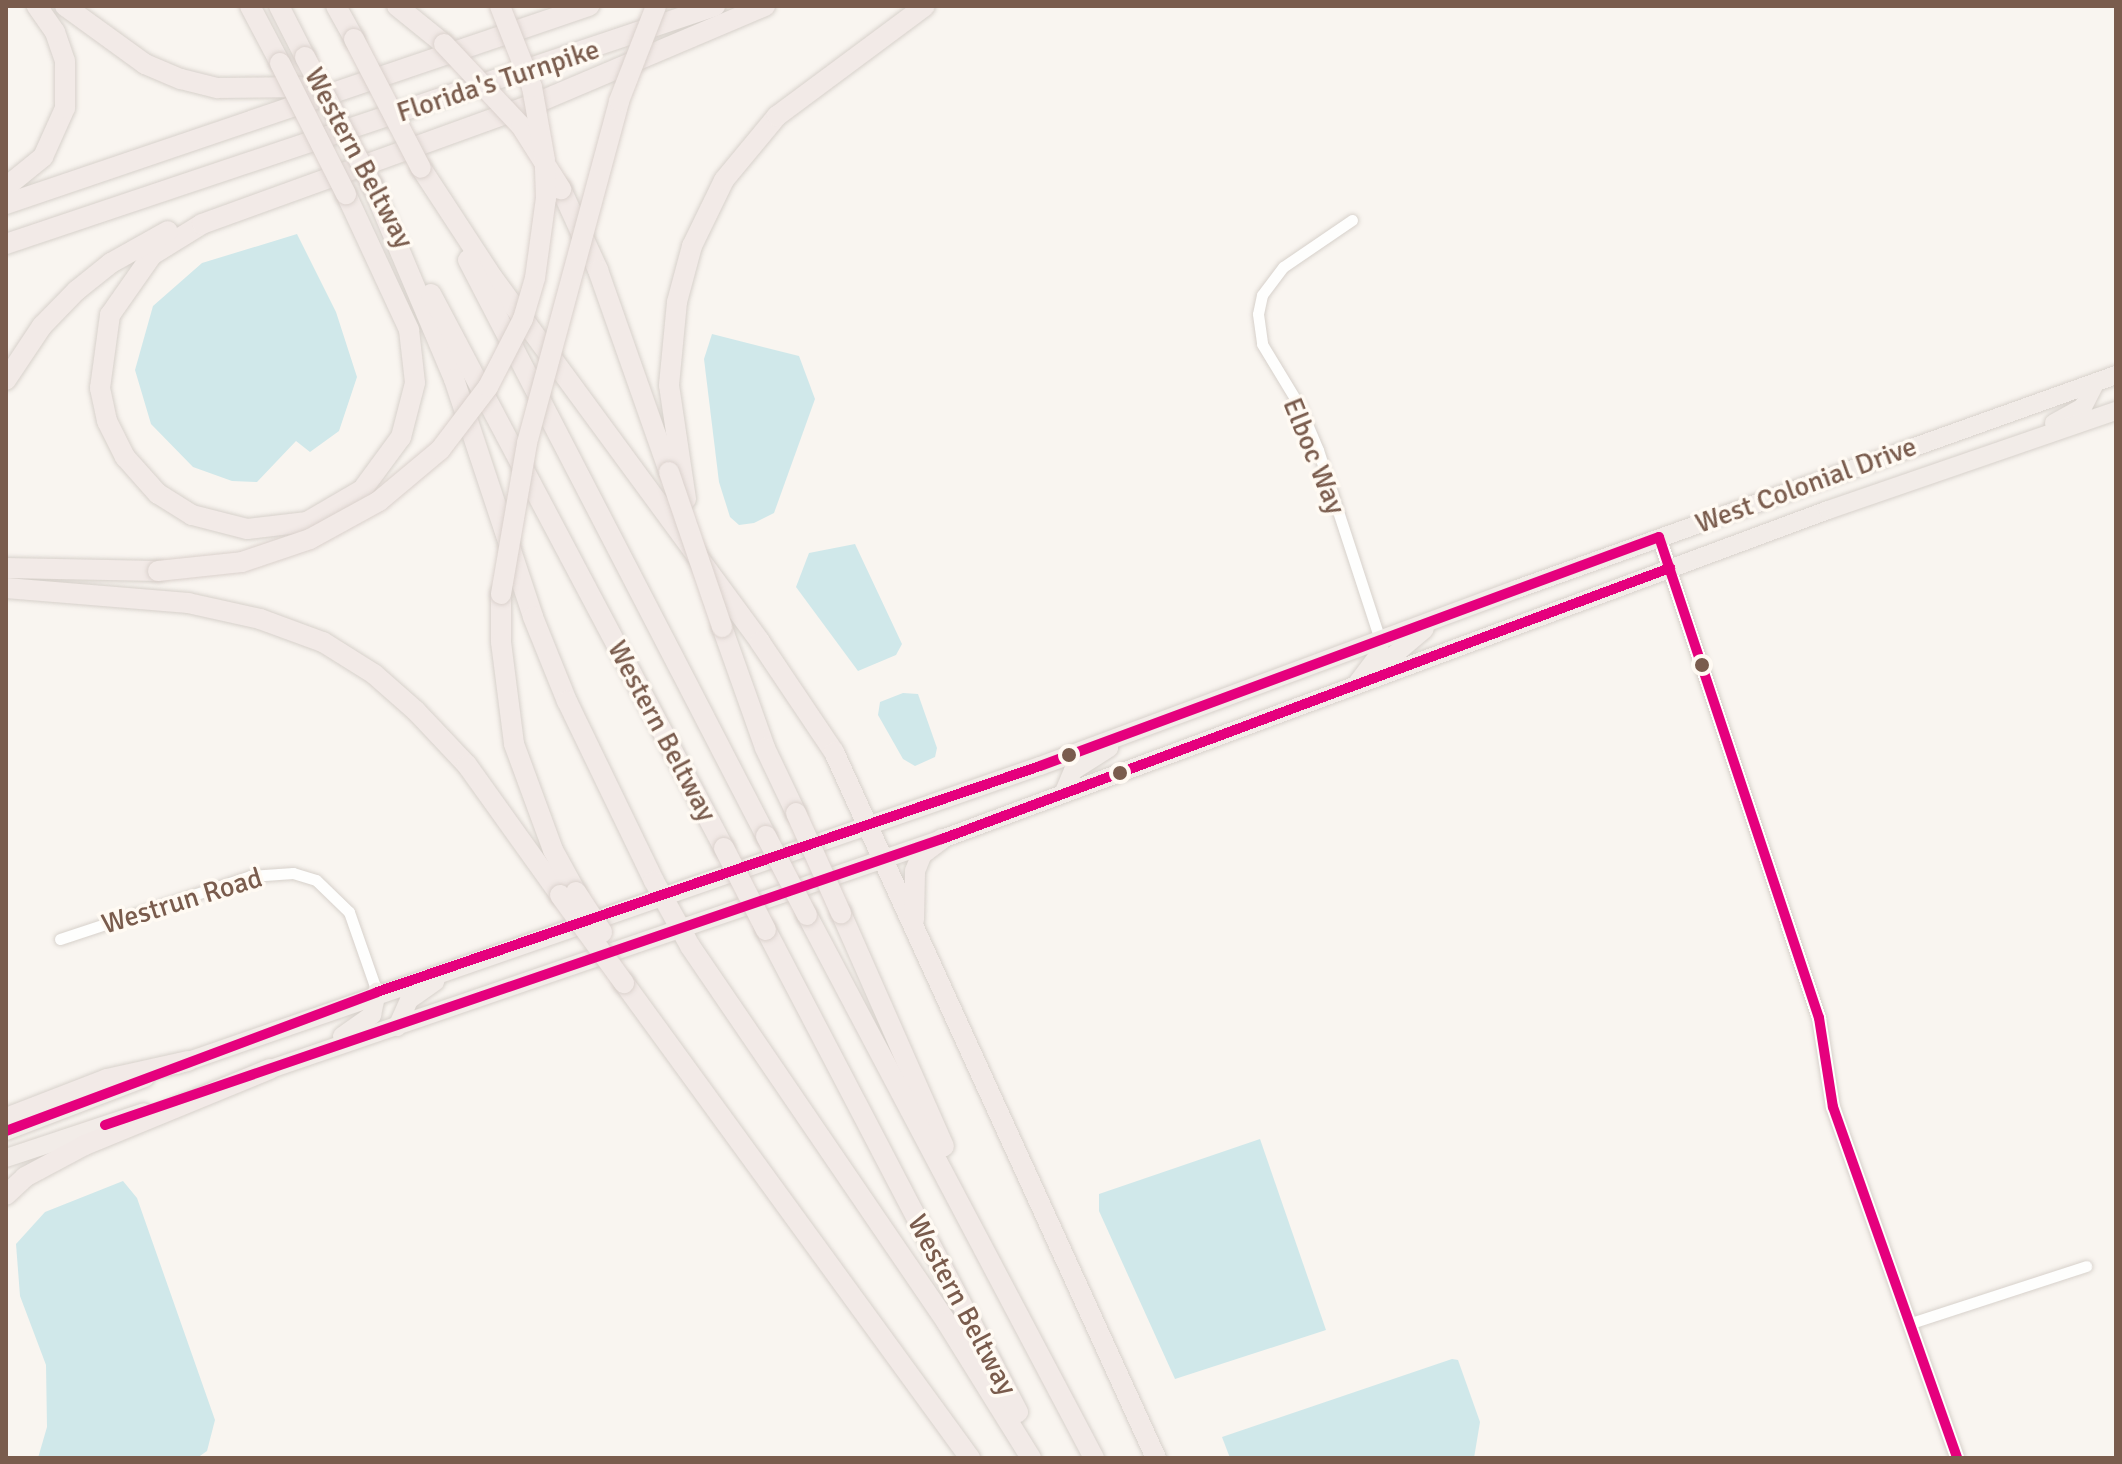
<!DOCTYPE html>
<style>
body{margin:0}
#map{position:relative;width:2122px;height:1464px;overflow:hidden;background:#f9f5f0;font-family:Signika,sans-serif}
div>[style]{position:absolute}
.water>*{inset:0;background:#d0e8ea}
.roads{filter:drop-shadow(0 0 2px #d7d1cb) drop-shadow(0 0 2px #d7d1cb)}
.minor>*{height:11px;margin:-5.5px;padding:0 5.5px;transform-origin:5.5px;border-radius:5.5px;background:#fefefd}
.tertiary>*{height:14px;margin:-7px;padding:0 7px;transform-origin:7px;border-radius:7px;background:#fefefd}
.trunk>*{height:18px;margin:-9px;padding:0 9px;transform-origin:9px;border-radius:9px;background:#f2ece8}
.motorway>*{height:20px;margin:-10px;padding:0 10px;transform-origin:10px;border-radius:10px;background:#f2eae7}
.bridges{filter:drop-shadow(0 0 2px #dad1cc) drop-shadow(0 0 2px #dad1cc)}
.motorway-bridge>*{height:20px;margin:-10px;padding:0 10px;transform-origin:10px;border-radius:10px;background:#f2eae7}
.bus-1>*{height:10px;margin:-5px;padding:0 5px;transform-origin:5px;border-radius:5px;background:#e5007d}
.dots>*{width:22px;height:22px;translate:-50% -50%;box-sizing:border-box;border:4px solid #fffaf3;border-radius:50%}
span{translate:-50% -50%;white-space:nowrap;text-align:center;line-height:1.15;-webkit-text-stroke:7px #fffaf3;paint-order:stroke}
.street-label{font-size:28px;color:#7a5c4d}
.frame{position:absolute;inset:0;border:8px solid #7a5c4d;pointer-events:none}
</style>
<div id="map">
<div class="water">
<div style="clip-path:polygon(297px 234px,336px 312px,357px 377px,339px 431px,310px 452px,296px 441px,257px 482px,232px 481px,193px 467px,151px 424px,135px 370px,153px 306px,202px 263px)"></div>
<div style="clip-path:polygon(712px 334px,799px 356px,815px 399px,774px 513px,754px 523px,739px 525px,730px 517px,719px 482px,704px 359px)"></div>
<div style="clip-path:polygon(855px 544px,902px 644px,896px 655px,858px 671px,796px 587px,809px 553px)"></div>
<div style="clip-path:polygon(903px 693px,918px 694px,937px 748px,935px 757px,915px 766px,903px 759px,878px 715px,880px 702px)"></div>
<div style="clip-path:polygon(1260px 1139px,1326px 1330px,1175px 1379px,1099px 1211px,1099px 1194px)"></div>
<div style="clip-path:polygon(123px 1181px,137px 1198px,215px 1420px,207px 1451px,197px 1458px,38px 1458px,47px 1427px,46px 1365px,20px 1296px,16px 1244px,45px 1212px)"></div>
<div style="clip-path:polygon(1452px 1359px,1458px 1360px,1480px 1422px,1474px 1458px,1230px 1458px,1222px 1437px)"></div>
</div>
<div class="roads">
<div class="minor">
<div style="left:1352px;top:220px;width:83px;rotate:145.7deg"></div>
<div style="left:1283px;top:267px;width:35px;rotate:127deg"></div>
<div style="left:1262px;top:295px;width:19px;rotate:102deg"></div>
<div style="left:1258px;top:314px;width:30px;rotate:82deg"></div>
<div style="left:1262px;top:344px;width:71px;rotate:58.8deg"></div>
<div style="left:1299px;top:405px;width:49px;rotate:67.1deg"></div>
<div style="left:1318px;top:450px;width:200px;rotate:71.9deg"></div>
<div style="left:60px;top:939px;width:200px;rotate:-18.3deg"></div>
<div style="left:250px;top:876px;width:43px;rotate:-4deg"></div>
<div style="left:293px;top:873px;width:24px;rotate:17deg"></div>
<div style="left:316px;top:880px;width:46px;rotate:44.1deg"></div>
<div style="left:349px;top:912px;width:85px;rotate:70.7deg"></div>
<div style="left:1914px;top:1322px;width:181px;rotate:-18deg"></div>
</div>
<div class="tertiary">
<div style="left:1659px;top:537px;width:507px;rotate:71.6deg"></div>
<div style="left:1819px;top:1018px;width:90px;rotate:81.1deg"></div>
<div style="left:1833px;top:1107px;width:372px;rotate:70.5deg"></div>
</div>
<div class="trunk">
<div style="left:2054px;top:423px;width:33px;rotate:-29deg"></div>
<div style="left:2083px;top:407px;width:28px;rotate:-63deg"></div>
<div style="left:1386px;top:673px;width:20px;rotate:-66deg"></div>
<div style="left:1394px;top:655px;width:40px;rotate:-40deg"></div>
<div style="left:1358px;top:682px;width:34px;rotate:-53deg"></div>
<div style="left:1378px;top:655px;width:15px;rotate:-82deg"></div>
<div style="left:1063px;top:794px;width:25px;rotate:-67deg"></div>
<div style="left:1073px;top:771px;width:43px;rotate:-32.6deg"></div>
<div style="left:397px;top:1027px;width:30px;rotate:-66deg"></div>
<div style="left:409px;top:1000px;width:32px;rotate:-35deg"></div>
<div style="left:342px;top:1036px;width:37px;rotate:-35deg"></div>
<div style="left:372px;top:1015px;width:24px;rotate:-78deg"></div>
<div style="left:177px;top:1065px;width:913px;rotate:-19.11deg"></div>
<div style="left:1040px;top:766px;width:509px;rotate:-20.36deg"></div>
<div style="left:1517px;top:589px;width:636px;rotate:-19.66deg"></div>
<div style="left:259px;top:1073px;width:722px;rotate:-18.91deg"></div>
<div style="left:942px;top:839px;width:945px;rotate:-20.37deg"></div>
<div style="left:1828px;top:510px;width:305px;rotate:-19deg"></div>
<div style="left:6px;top:1131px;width:149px;rotate:-20.9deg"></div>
<div style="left:6px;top:1158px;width:145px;rotate:-18.4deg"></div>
</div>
<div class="motorway">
<div style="left:65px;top:6px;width:99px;rotate:35.9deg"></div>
<div style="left:145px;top:64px;width:39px;rotate:23deg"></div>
<div style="left:181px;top:79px;width:38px;rotate:14deg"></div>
<div style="left:218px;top:88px;width:89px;rotate:-0.6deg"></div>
<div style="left:250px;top:6px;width:64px;rotate:62.2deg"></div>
<div style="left:279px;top:6px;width:57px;rotate:63deg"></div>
<div style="left:336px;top:6px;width:38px;rotate:61deg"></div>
<div style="left:397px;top:6px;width:60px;rotate:39deg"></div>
<div style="left:421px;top:168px;width:131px;rotate:56.8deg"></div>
<div style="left:493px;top:278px;width:451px;rotate:53.7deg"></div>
<div style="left:760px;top:642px;width:133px;rotate:56.1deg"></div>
<div style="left:834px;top:752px;width:776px;rotate:65.48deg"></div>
<div style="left:372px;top:185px;width:211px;rotate:67.1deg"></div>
<div style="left:454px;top:379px;width:251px;rotate:71.6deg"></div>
<div style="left:533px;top:617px;width:91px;rotate:68deg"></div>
<div style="left:567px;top:701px;width:200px;rotate:64.2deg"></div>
<div style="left:654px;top:881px;width:74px;rotate:61deg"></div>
<div style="left:690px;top:946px;width:456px;rotate:55.7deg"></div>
<div style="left:947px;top:1323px;width:159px;rotate:58.1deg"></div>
<div style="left:6px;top:187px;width:48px;rotate:-39deg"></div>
<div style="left:43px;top:157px;width:54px;rotate:-65.8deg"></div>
<div style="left:65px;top:108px;width:47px;rotate:-90deg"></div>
<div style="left:65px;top:61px;width:31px;rotate:-109deg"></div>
<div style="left:55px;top:32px;width:32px;rotate:-125deg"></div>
<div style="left:561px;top:189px;width:89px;rotate:65.4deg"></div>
<div style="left:598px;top:270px;width:214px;rotate:70.6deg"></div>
<div style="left:346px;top:194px;width:150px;rotate:65.1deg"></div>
<div style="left:409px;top:330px;width:53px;rotate:83.5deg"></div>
<div style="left:415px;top:383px;width:56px;rotate:104.5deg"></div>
<div style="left:401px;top:437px;width:66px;rotate:126.3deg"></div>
<div style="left:362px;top:490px;width:64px;rotate:149.8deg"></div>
<div style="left:307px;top:522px;width:60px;rotate:173.3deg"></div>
<div style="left:247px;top:529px;width:57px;rotate:-165.7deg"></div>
<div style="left:192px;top:515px;width:40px;rotate:-148deg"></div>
<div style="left:158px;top:494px;width:50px;rotate:-131.7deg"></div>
<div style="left:125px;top:457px;width:40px;rotate:-116.6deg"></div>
<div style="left:107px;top:421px;width:34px;rotate:-102deg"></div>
<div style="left:100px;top:388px;width:74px;rotate:-82.2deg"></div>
<div style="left:110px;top:315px;width:73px;rotate:-55deg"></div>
<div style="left:152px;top:255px;width:59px;rotate:-31.8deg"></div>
<div style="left:202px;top:224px;width:353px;rotate:-19.9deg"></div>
<div style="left:534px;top:104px;width:251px;rotate:-23deg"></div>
<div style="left:6px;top:204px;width:616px;rotate:-18.76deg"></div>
<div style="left:6px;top:244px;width:748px;rotate:-18.56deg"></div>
<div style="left:468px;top:260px;width:649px;rotate:62.64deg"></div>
<div style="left:431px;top:294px;width:627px;rotate:62.13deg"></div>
<div style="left:6px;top:380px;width:65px;rotate:-56.3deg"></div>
<div style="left:42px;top:326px;width:49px;rotate:-45.8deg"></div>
<div style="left:76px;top:291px;width:45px;rotate:-38.7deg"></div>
<div style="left:111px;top:263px;width:65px;rotate:-29.3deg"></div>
<div style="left:686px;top:499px;width:115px;rotate:-98.5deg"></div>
<div style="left:669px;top:385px;width:83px;rotate:-84.5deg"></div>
<div style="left:677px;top:302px;width:58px;rotate:-75deg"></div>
<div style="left:692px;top:246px;width:73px;rotate:-64.1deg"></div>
<div style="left:724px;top:180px;width:83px;rotate:-50.4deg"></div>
<div style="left:777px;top:116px;width:184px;rotate:-36.6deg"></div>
<div style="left:6px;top:568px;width:152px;rotate:1.1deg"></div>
<div style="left:6px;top:588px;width:183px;rotate:4.7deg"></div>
<div style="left:188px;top:603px;width:74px;rotate:12.5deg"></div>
<div style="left:260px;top:619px;width:67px;rotate:20.1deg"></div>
<div style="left:323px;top:642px;width:60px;rotate:32.1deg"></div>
<div style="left:374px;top:674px;width:56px;rotate:41.4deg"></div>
<div style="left:416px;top:711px;width:74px;rotate:46.6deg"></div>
<div style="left:467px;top:765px;width:160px;rotate:54.4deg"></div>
<div style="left:501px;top:594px;width:48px;rotate:90deg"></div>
<div style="left:501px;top:642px;width:103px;rotate:82.7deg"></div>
<div style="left:514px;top:744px;width:113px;rotate:69.8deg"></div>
<div style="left:553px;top:850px;width:48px;rotate:61.3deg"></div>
<div style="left:722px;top:627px;width:128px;rotate:70.4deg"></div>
<div style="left:765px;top:748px;width:72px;rotate:64.5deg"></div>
<div style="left:841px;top:913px;width:255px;rotate:66.2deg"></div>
<div style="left:807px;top:915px;width:614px;rotate:62.14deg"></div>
<div style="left:914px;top:920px;width:49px;rotate:-88.8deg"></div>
<div style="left:915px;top:871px;width:18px;rotate:-68deg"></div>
<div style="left:922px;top:854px;width:25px;rotate:-37deg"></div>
<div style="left:766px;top:930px;width:544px;rotate:62.4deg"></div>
<div style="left:624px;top:983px;width:588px;rotate:53.93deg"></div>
<div style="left:6px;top:1118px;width:108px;rotate:-21.1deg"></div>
<div style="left:107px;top:1079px;width:83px;rotate:-12.5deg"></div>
<div style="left:6px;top:1195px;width:26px;rotate:-43deg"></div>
<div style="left:25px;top:1177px;width:68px;rotate:-28.1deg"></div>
<div style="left:85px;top:1145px;width:200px;rotate:-22.3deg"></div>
</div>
</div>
<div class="bridges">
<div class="motorway-bridge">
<div style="left:354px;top:39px;width:145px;rotate:62.6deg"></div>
<div style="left:444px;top:44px;width:112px;rotate:46.8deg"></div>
<div style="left:521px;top:126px;width:75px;rotate:57.6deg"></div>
<div style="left:305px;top:57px;width:144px;rotate:62.4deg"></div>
<div style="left:280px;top:63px;width:147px;rotate:63.3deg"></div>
<div style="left:669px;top:472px;width:164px;rotate:71.1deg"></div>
<div style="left:158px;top:571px;width:84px;rotate:-6.1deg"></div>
<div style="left:242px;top:562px;width:72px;rotate:-18.7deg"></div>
<div style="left:310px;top:539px;width:79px;rotate:-28.8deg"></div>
<div style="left:379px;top:501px;width:80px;rotate:-39.9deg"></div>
<div style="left:440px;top:450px;width:79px;rotate:-52.7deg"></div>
<div style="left:488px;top:387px;width:76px;rotate:-62.8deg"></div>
<div style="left:523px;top:319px;width:43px;rotate:-73.7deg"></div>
<div style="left:535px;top:278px;width:81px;rotate:-82.2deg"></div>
<div style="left:546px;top:198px;width:38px;rotate:-92deg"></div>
<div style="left:545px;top:160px;width:74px;rotate:-100.1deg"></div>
<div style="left:532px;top:87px;width:87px;rotate:-111.6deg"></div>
<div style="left:501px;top:594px;width:153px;rotate:-80.2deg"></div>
<div style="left:527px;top:443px;width:354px;rotate:-74.9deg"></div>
<div style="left:619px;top:101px;width:102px;rotate:-68.7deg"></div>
<div style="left:796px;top:813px;width:110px;rotate:65.8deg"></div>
<div style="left:766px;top:836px;width:89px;rotate:62.6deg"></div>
<div style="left:724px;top:848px;width:92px;rotate:62.9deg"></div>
<div style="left:576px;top:892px;width:48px;rotate:57deg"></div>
<div style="left:560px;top:895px;width:109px;rotate:54deg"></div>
</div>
</div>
<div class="bus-1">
<div style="left:105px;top:1125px;width:885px;rotate:-18.87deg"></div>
<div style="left:942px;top:839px;width:777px;rotate:-20.42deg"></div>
<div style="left:6px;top:1131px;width:396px;rotate:-20.5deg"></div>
<div style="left:377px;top:992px;width:700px;rotate:-18.82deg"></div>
<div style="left:1040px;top:766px;width:660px;rotate:-20.3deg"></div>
<div style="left:1659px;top:537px;width:507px;rotate:71.6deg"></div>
<div style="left:1819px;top:1018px;width:90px;rotate:81.1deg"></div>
<div style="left:1833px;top:1107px;width:372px;rotate:70.5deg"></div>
</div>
<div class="dots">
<div style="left:1702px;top:665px;background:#7a5c4d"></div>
<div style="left:1069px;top:755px;background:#7a5c4d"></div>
<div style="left:1120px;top:773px;background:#7a5c4d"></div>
</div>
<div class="street-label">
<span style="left:498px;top:81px;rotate:-18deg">Florida's Turnpike</span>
<span style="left:359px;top:158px;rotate:62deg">Western Beltway</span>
<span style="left:1314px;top:456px;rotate:68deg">Elboc Way</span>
<span style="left:1806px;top:485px;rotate:-20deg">West Colonial Drive</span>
<span style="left:662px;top:731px;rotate:62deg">Western Beltway</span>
<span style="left:182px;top:901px;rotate:-17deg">Westrun Road</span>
<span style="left:962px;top:1305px;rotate:62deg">Western Beltway</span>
</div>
<div class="frame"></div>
</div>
